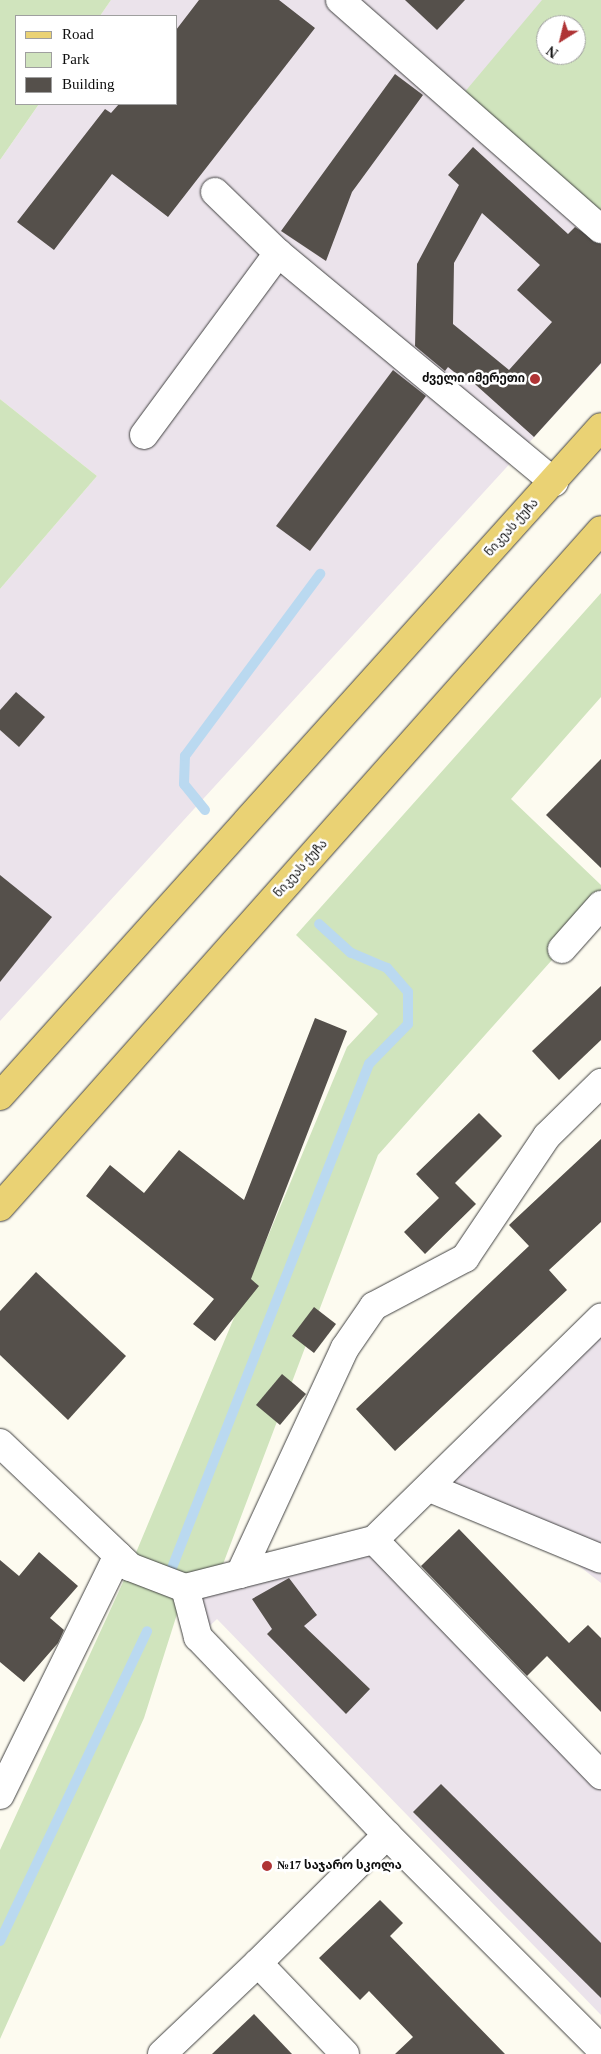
<!DOCTYPE html>
<meta charset="utf-8">
<style>
body{margin:0}
#map{position:relative;width:601px;height:2054px;overflow:hidden;background:#fdfbf0;font-family:"Times New Roman","Noto Sans Georgian",serif}
div>[style]{position:absolute}
.industrial>*{inset:0;background:#ebe3eb}
.green>*{inset:0;background:#d0e4bd}
.stream>*{height:10px;margin:-5px;padding:0 5px;transform-origin:5px;border-radius:5px;background:#bad9f0}
.building>*{inset:0;background:#55504b}
.roads{filter:drop-shadow(0 0 1px #414141) drop-shadow(0 0 1px #414141)}
.minor>*{height:28px;margin:-14px;padding:0 14px;transform-origin:14px;border-radius:14px;background:#fff}
.major>*{height:28px;margin:-14px;padding:0 14px;transform-origin:14px;border-radius:14px;background:#ead274}
.dots>*{width:14px;height:14px;translate:-50% -50%;box-sizing:border-box;border:2px solid #fff;border-radius:50%}
span{translate:-50% -50%;white-space:nowrap;text-align:center;line-height:1.15;-webkit-text-stroke:5px #fff;paint-order:stroke}
.poi-label{font-size:12px;color:#0e0e0e;font-weight:700}
.right{translate:-100% -50%;text-align:right}
.left{translate:0 -50%;text-align:left}
.street-label{font-size:12px;color:#0e0e0e}
.legend{position:absolute;left:15px;top:15px;width:162px;height:90px;box-sizing:border-box;background:#fff;border:1px solid #9f9f9f;margin:0;padding:6px 9px;list-style:none;font-size:15px;color:#0e0e0e}
.legend li{display:flex;align-items:center;gap:10px;height:25px}
.legend b{width:25px;border:1px solid #9f9f9f}
.north{position:absolute;left:536px;top:15px;width:50px;height:50px;box-sizing:border-box;background:#fff;border:1px solid #9f9f9f;border-radius:50%;rotate:216deg;font-size:14px;font-weight:700;line-height:20px;text-align:center;color:#0e0e0e}
.north::after{content:'';display:block;margin:auto;width:18px;height:22px;background:#af3435;clip-path:polygon(50% 0,100% 100%,50% 72%,0 100%)}
</style>
<div id="map">
<div class="industrial">
<div style="clip-path:polygon(evenodd,111px 0,601px 0,601px 364px,0 1021px,0 589px,97px 476px,0 399px,0 160px,39px 104px,176px 104px,176px 16px,100px 16px,111px 0,546px 25px,576px 25px,576px 55px,546px 55px,546px 25px)"></div>
<div style="clip-path:polygon(601px 1318px,601px 1583px,535px 1532px,430px 1488px)"></div>
<div style="clip-path:polygon(374px 1540px,601px 1775px,601px 2015px,217px 1619px,198px 1637px,185px 1588px)"></div>
</div>
<div class="green">
<div style="clip-path:polygon(0 0,111px 0,100px 16px,16px 16px,16px 104px,39px 104px,0 160px)"></div>
<div style="clip-path:polygon(evenodd,542px 0,601px 0,601px 212px,463px 94px,542px 0,546px 25px,576px 25px,576px 55px,546px 55px,546px 25px)"></div>
<div style="clip-path:polygon(0 399px,97px 476px,0 589px)"></div>
<div style="clip-path:polygon(601px 593px,601px 697px,511px 799px,601px 885px,601px 905px,378px 1155px,217px 1580px,185px 1589px,144px 1718px,0 2039px,0 1850px,130px 1567px,347px 1047px,378px 1014px,296px 935px)"></div>
</div>
<div class="stream">
<div style="left:205px;top:810px;width:33px;rotate:-129deg"></div>
<div style="left:184px;top:784px;width:28px;rotate:-88deg"></div>
<div style="left:185px;top:756px;width:227px;rotate:-53.4deg"></div>
<div style="left:168px;top:1578px;width:552px;rotate:-68.64deg"></div>
<div style="left:369px;top:1064px;width:56px;rotate:-45.7deg"></div>
<div style="left:408px;top:1024px;width:32px;rotate:-90deg"></div>
<div style="left:408px;top:992px;width:32px;rotate:-131deg"></div>
<div style="left:387px;top:968px;width:39px;rotate:-157deg"></div>
<div style="left:351px;top:953px;width:43px;rotate:-137.8deg"></div>
<div style="left:0;top:1941px;width:343px;rotate:-64.6deg"></div>
</div>
<div class="building">
<div style="clip-path:polygon(199px 0,279px 0,315px 28px,168px 217px,112px 174px,54px 250px,17px 222px,105px 109px,111px 113px,119px 104px,176px 104px,176px 30px)"></div>
<div style="clip-path:polygon(405px 0,465px 0,437px 30px)"></div>
<div style="clip-path:polygon(395px 74px,423px 95px,352px 192px,326px 261px,281px 231px)"></div>
<div style="clip-path:polygon(evenodd,473px 147px,568px 234px,575px 227px,601px 244px,601px 363px,534px 437px,467px 377px,464px 380px,448px 367px,445px 371px,415px 346px,417px 264px,459px 185px,448px 175px,473px 147px,482px 213px,540px 265px,517px 290px,552px 322px,509px 370px,453px 324px,454px 263px,482px 213px)"></div>
<div style="clip-path:polygon(393px 370px,426px 396px,310px 551px,276px 526px)"></div>
<div style="clip-path:polygon(16px 692px,45px 717px,19px 747px,0 730px,0 710px)"></div>
<div style="clip-path:polygon(601px 759px,601px 868px,546px 815px)"></div>
<div style="clip-path:polygon(0 875px,52px 917px,0 982px)"></div>
<div style="clip-path:polygon(601px 986px,601px 1040px,559px 1080px,532px 1051px)"></div>
<div style="clip-path:polygon(315px 1018px,347px 1031px,251px 1279px,259px 1286px,215px 1341px,193px 1324px,214px 1299px,86px 1196px,110px 1165px,144px 1193px,179px 1150px,244px 1200px)"></div>
<div style="clip-path:polygon(479px 1113px,502px 1136px,455px 1183px,476px 1204px,425px 1254px,404px 1232px,439px 1198px,416px 1174px)"></div>
<div style="clip-path:polygon(601px 1139px,601px 1222px,549px 1270px,567px 1290px,395px 1451px,356px 1409px,529px 1246px,509px 1225px)"></div>
<div style="clip-path:polygon(36px 1272px,126px 1356px,68px 1420px,0 1355px,0 1311px)"></div>
<div style="clip-path:polygon(314px 1307px,336px 1324px,314px 1353px,292px 1336px)"></div>
<div style="clip-path:polygon(282px 1374px,306px 1394px,280px 1425px,256px 1405px)"></div>
<div style="clip-path:polygon(459px 1529px,569px 1643px,588px 1625px,601px 1638px,601px 1712px,547px 1656px,527px 1676px,421px 1566px)"></div>
<div style="clip-path:polygon(39px 1552px,78px 1586px,50px 1618px,64px 1630px,58px 1643px,24px 1682px,0 1662px,0 1560px,19px 1576px)"></div>
<div style="clip-path:polygon(289px 1578px,317px 1615px,304px 1626px,370px 1689px,346px 1714px,267px 1634px,272px 1629px,252px 1599px)"></div>
<div style="clip-path:polygon(441px 1784px,601px 1943px,601px 1998px,413px 1812px)"></div>
<div style="clip-path:polygon(380px 1900px,403px 1923px,390px 1936px,505px 2054px,395px 2054px,413px 2037px,369px 1991px,360px 2000px,319px 1958px)"></div>
<div style="clip-path:polygon(254px 2014px,292px 2054px,212px 2054px)"></div>
</div>
<div class="roads">
<div class="minor">
<div style="left:340px;top:0;width:347px;rotate:41.3deg"></div>
<div style="left:215px;top:192px;width:88px;rotate:44.1deg"></div>
<div style="left:278px;top:253px;width:359px;rotate:39.7deg"></div>
<div style="left:144px;top:435px;width:226px;rotate:-53.6deg"></div>
<div style="left:562px;top:949px;width:59px;rotate:-48.4deg"></div>
<div style="left:0;top:1443px;width:180px;rotate:43.6deg"></div>
<div style="left:130px;top:1567px;width:59px;rotate:20.9deg"></div>
<div style="left:185px;top:1588px;width:195px;rotate:-14.3deg"></div>
<div style="left:374px;top:1540px;width:327px;rotate:46deg"></div>
<div style="left:430px;top:1488px;width:185px;rotate:22.5deg"></div>
<div style="left:374px;top:1540px;width:318px;rotate:-44.4deg"></div>
<div style="left:240px;top:1574px;width:249px;rotate:-65.1deg"></div>
<div style="left:345px;top:1348px;width:51px;rotate:-55.4deg"></div>
<div style="left:374px;top:1306px;width:103px;rotate:-27.8deg"></div>
<div style="left:465px;top:1258px;width:147px;rotate:-56.1deg"></div>
<div style="left:547px;top:1136px;width:76px;rotate:-44.5deg"></div>
<div style="left:185px;top:1588px;width:51px;rotate:75.1deg"></div>
<div style="left:198px;top:1637px;width:274px;rotate:46.3deg"></div>
<div style="left:0;top:1795px;width:267px;rotate:-63.8deg"></div>
<div style="left:162px;top:2054px;width:132px;rotate:-43.5deg"></div>
<div style="left:345px;top:2054px;width:126px;rotate:-133.7deg"></div>
<div style="left:258px;top:1963px;width:182px;rotate:-44.8deg"></div>
<div style="left:387px;top:1835px;width:303px;rotate:45deg"></div>
</div>
<div class="major">
<div style="left:0;top:1096px;width:899px;rotate:-48.06deg"></div>
<div style="left:0;top:1207px;width:905px;rotate:-48.4deg"></div>
</div>
</div>
<div class="dots">
<div style="left:535px;top:379px;background:#af3435"></div>
<div style="left:267px;top:1866px;background:#af3435"></div>
</div>
<div class="poi-label">
<span class="right" style="left:525px;top:379px">ძველი იმერეთი</span>
<span class="left" style="left:277px;top:1866px">№17 საჯარო სკოლა</span>
</div>
<div class="street-label">
<span style="left:512px;top:528px;rotate:-48deg">ნიკეას ქუჩა</span>
<span style="left:301px;top:869px;rotate:-48deg">ნიკეას ქუჩა</span>
</div>
<ul class="legend">
<li><b style="height:6px;background:#ead274"></b>Road</li>
<li><b style="height:14px;background:#d0e4bd"></b>Park</li>
<li><b style="height:14px;background:#55504b"></b>Building</li>
</ul>
<div class="north">N</div>
</div>
